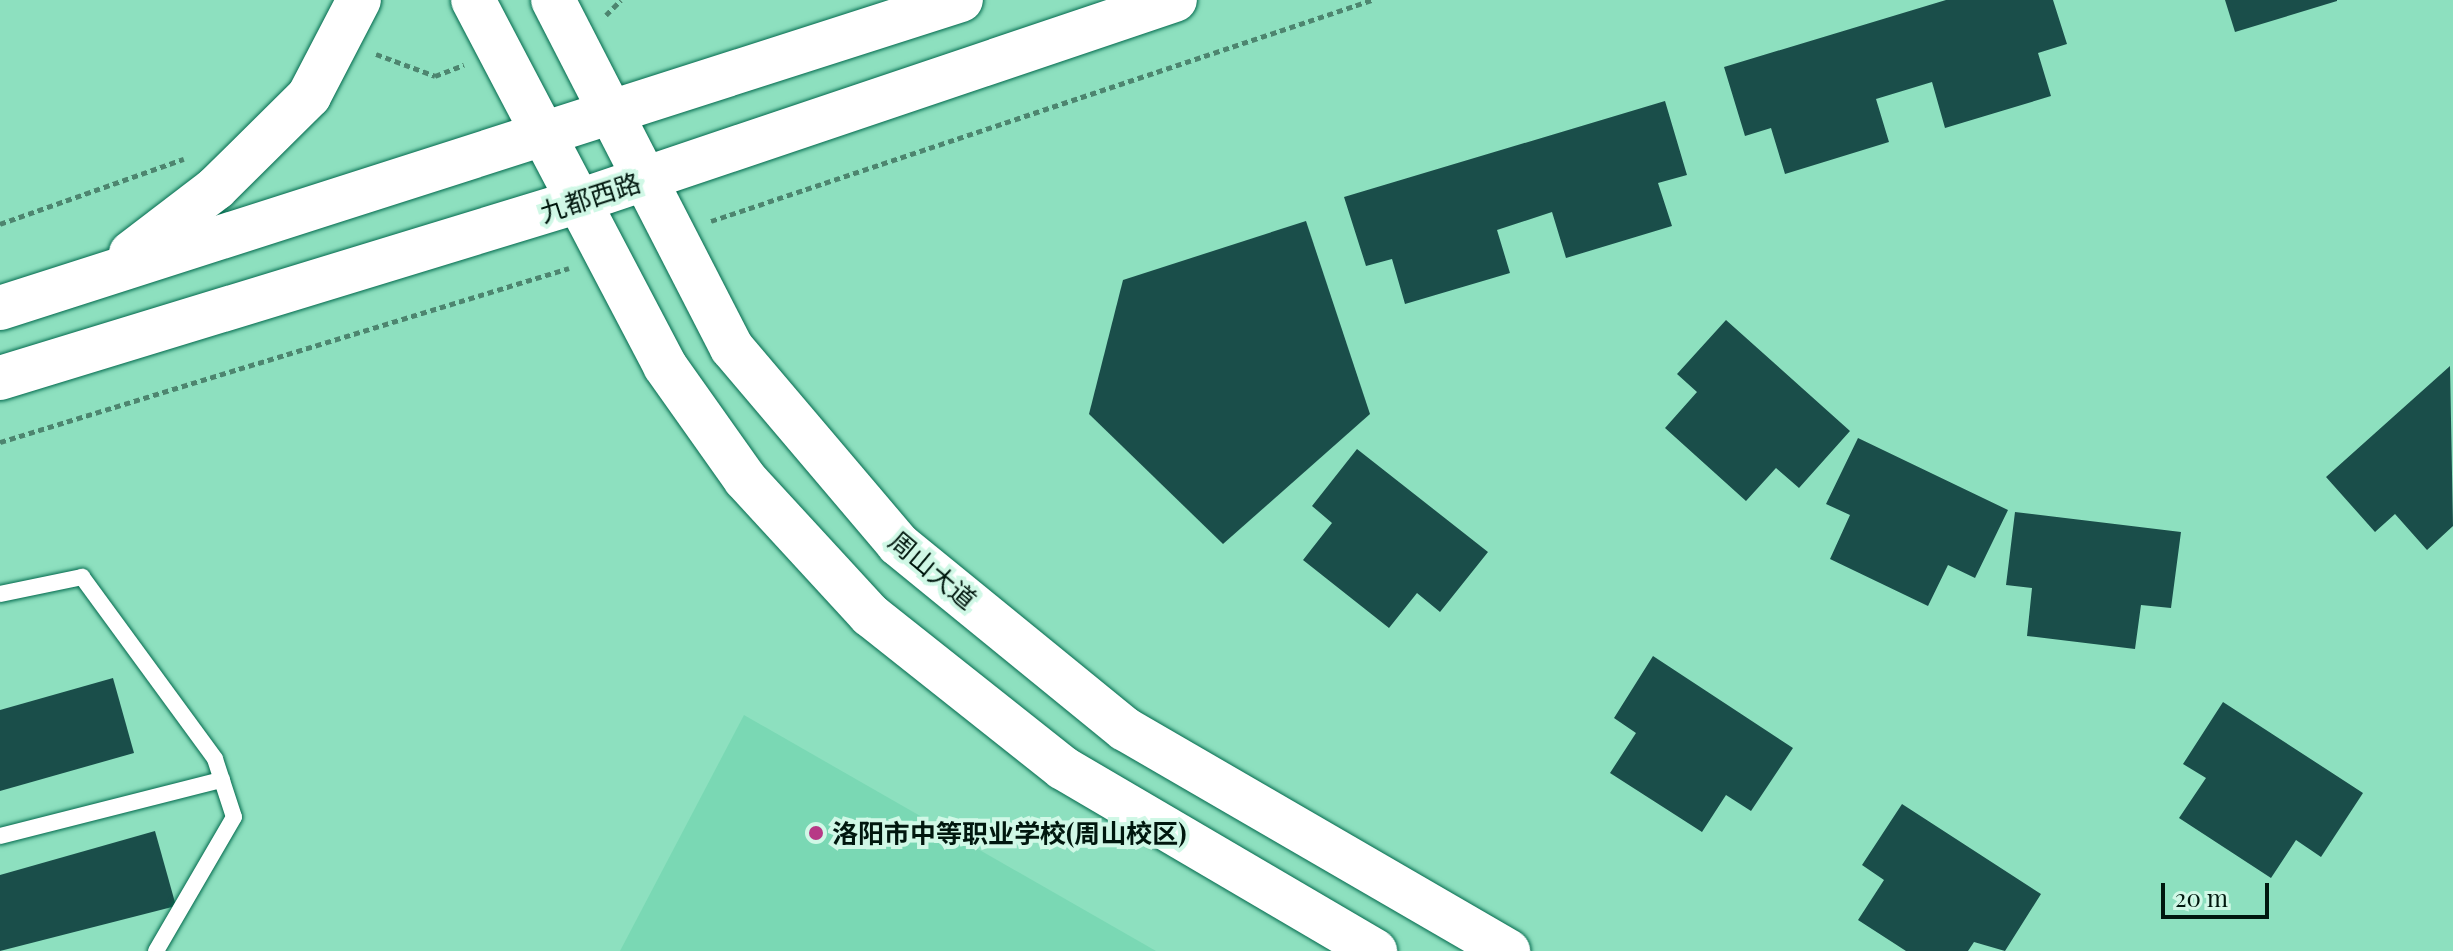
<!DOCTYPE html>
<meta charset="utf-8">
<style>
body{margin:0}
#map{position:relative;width:2453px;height:951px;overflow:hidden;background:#8de0bf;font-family:"Playfair Display","Noto Sans SC",serif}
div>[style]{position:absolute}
.built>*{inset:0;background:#7ad8b4}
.building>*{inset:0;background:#1a4e4a}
.path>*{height:5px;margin-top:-2.5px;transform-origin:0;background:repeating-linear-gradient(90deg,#4d856f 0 6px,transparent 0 10px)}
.roads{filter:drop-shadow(0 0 2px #02694d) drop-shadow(0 0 2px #02694d)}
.service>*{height:16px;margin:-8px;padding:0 8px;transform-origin:8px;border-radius:8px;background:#fff}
.primary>*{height:44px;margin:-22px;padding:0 22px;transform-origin:22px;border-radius:22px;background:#fff}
.dots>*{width:22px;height:22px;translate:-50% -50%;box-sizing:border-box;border:4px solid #d0f8e6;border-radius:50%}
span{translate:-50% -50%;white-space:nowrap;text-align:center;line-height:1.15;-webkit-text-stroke:8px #d0f8e6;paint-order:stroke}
.street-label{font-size:26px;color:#00170e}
.poi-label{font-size:26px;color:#00170e;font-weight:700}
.left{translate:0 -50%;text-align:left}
.scale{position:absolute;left:2161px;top:883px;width:108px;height:36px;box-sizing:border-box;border:4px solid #00170e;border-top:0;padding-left:10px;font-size:24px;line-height:28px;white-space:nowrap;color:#00170e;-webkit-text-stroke:6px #d0f8e6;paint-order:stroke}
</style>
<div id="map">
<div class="built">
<div style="clip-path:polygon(744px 715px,1156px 951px,620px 951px)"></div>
</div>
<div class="building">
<div style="clip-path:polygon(1946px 0,2053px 0,2067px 44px,2038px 53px,2051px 96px,1945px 128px,1932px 82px,1876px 99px,1889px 142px,1785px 174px,1771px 128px,1745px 136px,1724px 67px)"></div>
<div style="clip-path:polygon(2225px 0,2337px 0,2337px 1px,2235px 32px)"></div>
<div style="clip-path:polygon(1665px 101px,1687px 175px,1658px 183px,1672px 226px,1566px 258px,1552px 212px,1497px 230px,1510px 273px,1405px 304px,1392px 259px,1366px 266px,1344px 197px)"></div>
<div style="clip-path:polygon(1306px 221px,1370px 414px,1223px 544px,1089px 414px,1123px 280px)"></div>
<div style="clip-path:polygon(1726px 320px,1850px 431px,1799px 488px,1776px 468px,1746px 501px,1665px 428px,1697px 392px,1677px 374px)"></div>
<div style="clip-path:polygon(2450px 366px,2453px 526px,2427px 550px,2395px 514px,2375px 532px,2326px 477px)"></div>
<div style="clip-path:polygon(1858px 438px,2008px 510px,1975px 578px,1948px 565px,1928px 606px,1830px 559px,1850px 515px,1826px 504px)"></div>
<div style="clip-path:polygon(1357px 449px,1488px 552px,1440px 612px,1417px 593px,1389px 628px,1303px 560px,1332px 523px,1312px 506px)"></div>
<div style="clip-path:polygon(2015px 512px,2181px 532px,2171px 608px,2141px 605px,2135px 649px,2027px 636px,2032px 588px,2006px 585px)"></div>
<div style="clip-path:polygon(1653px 656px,1793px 748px,1751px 811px,1726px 795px,1702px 832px,1610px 773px,1636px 733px,1614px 718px)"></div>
<div style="clip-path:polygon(113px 678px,134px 753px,0 791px,0 710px)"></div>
<div style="clip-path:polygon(2223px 702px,2363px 793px,2321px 857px,2296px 840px,2271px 878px,2179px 818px,2206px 778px,2183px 764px)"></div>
<div style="clip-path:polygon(1902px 804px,2041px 894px,2005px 951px,1974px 942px,1968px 951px,1906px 951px,1858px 920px,1884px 880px,1862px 865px)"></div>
<div style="clip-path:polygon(155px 831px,176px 906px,0 951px,0 875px)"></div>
</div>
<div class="path">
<div style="left:606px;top:15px;width:21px;rotate:-45deg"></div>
<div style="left:376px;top:54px;width:63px;rotate:20.4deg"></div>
<div style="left:435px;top:76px;width:31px;rotate:-21deg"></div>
<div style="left:711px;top:221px;width:697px;rotate:-18.49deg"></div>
<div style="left:0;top:224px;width:195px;rotate:-19.5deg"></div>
<div style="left:0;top:442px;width:595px;rotate:-17deg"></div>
</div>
<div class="roads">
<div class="service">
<div style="left:0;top:594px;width:84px;rotate:-11.7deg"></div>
<div style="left:82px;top:577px;width:225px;rotate:53.8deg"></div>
<div style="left:215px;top:759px;width:61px;rotate:71.9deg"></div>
<div style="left:234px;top:817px;width:155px;rotate:120.2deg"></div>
<div style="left:0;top:836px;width:229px;rotate:-14.2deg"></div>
</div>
<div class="primary">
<div style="left:473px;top:0;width:413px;rotate:62.3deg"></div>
<div style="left:665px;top:366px;width:138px;rotate:54.7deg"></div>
<div style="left:745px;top:479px;width:185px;rotate:47.4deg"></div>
<div style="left:870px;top:615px;width:246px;rotate:38.4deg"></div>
<div style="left:1063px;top:768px;width:362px;rotate:30.4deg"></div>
<div style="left:553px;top:0;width:391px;rotate:62.8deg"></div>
<div style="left:732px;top:348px;width:257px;rotate:49.7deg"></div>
<div style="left:898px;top:544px;width:293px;rotate:39.2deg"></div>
<div style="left:1125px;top:729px;width:443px;rotate:30.1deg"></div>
<div style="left:131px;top:253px;width:107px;rotate:-37.4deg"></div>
<div style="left:216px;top:188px;width:131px;rotate:-44.7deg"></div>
<div style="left:309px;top:96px;width:108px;rotate:-62.5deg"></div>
<div style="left:0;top:308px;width:1009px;rotate:-17.77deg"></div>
<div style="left:0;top:378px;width:602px;rotate:-16.99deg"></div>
<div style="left:576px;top:202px;width:632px;rotate:-18.64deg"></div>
</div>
</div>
<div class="dots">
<div style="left:816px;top:833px;background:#b73986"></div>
</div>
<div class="street-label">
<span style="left:590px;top:197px;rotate:-18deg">九都西路</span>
<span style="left:933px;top:570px;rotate:40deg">周山大道</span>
</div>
<div class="poi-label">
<span class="left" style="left:832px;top:833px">洛阳市中等职业学校(周山校区)</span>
</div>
<div class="scale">20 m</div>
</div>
